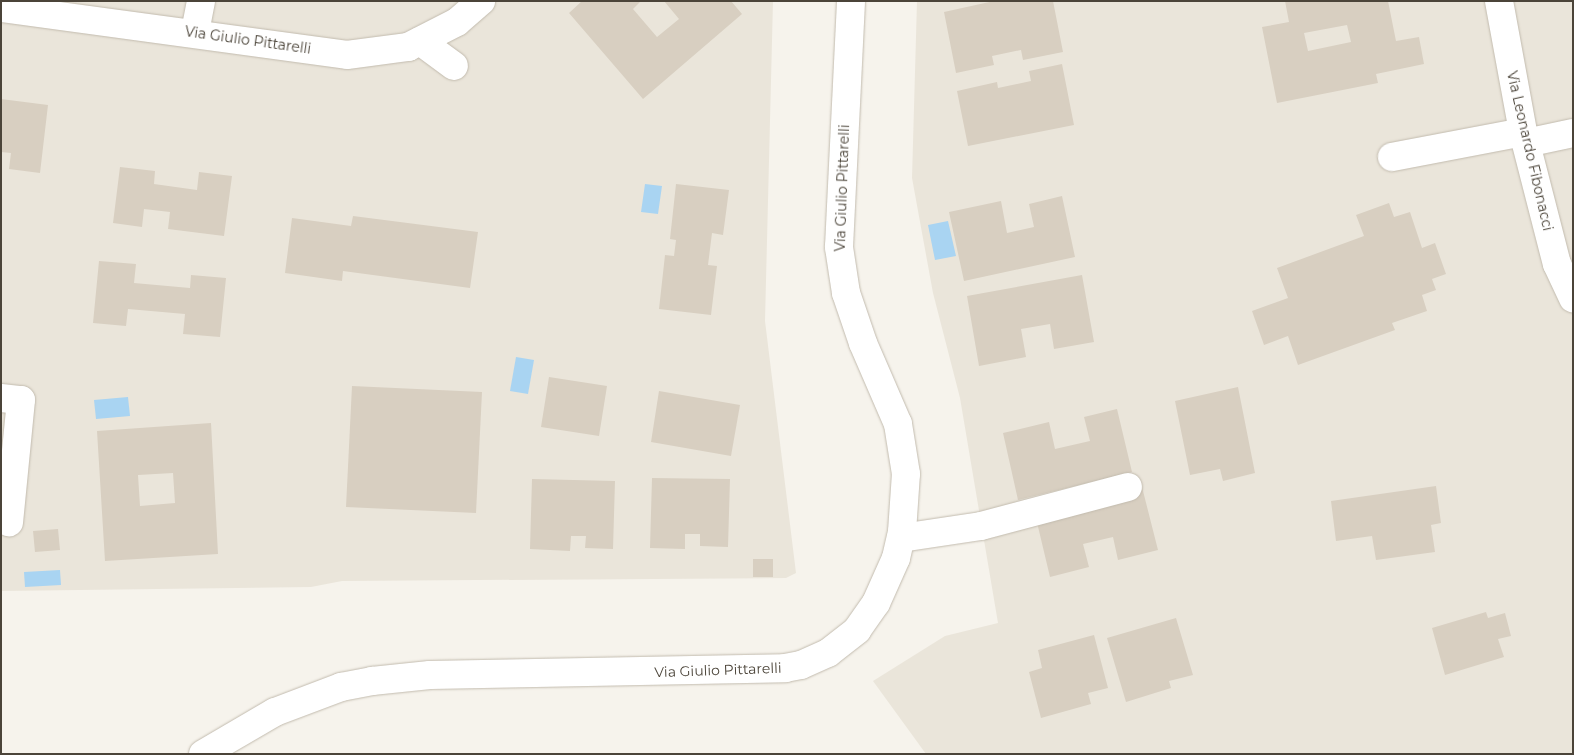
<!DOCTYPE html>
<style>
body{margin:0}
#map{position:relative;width:1574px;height:755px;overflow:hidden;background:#f6f3ec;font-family:Montserrat,sans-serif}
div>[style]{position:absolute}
.residential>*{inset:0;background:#eae5da}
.water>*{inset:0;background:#a9d4f2}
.building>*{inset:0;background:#d8cfc1}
.roads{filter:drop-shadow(0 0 1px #c2bbae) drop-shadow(0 0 1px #c2bbae)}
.minor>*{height:28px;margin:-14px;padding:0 14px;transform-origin:14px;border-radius:14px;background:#fff}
span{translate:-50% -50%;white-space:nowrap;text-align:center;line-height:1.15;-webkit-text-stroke:4px #fff;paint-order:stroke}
.street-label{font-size:14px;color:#4b4439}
.frame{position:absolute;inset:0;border:2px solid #4b4439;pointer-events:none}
</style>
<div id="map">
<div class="residential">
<div style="clip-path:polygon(1px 1px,773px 1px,765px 321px,796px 573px,786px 578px,342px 581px,311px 587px,1px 591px)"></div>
<div style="clip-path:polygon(917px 1px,1573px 1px,1573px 754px,926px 754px,873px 681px,945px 636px,998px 623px,960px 398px,933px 293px,912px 178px)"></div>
</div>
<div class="water">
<div style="clip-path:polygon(645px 184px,662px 186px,658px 214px,641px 212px)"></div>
<div style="clip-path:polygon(948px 221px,956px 256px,935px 260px,928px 225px)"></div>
<div style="clip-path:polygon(516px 357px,534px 360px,528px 394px,510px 391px)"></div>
<div style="clip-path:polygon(128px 397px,130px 416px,96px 419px,94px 400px)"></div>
<div style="clip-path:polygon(60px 570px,61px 585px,25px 587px,24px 572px)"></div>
</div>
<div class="building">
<div style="clip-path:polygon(582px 1px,641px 1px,633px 9px,657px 37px,679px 19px,664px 1px,731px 1px,742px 14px,643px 99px,569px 13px)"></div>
<div style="clip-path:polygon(994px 1px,1053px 1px,1063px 52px,1023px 60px,1021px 50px,992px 56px,994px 65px,956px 73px,944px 12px)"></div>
<div style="clip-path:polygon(evenodd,1285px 1px,1388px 1px,1396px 41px,1419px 37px,1424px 64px,1376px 74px,1378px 83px,1277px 103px,1262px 27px,1289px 22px,1285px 1px,1347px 25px,1351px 42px,1308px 51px,1304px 33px,1347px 25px)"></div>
<div style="clip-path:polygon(1062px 64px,1074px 125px,968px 146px,957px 91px,997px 82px,998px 88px,1031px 81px,1029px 71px)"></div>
<div style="clip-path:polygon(1px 99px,48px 105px,40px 173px,9px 169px,11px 153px,1px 152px)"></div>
<div style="clip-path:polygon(120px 167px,155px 171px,154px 184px,197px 190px,199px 172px,232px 176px,224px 236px,168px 229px,170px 212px,144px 209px,142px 227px,113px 223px)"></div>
<div style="clip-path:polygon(676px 184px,729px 190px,723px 235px,712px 233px,708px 265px,717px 266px,711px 315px,659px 309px,665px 255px,674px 256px,676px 240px,670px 239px)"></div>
<div style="clip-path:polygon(1062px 196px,1075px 257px,964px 281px,949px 212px,1001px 201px,1007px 233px,1034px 227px,1029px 204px)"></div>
<div style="clip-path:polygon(1389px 203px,1394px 217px,1410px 212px,1422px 248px,1435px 243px,1446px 274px,1432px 279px,1436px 290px,1422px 295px,1427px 311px,1392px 323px,1395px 330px,1298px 365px,1288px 336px,1264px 345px,1252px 311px,1288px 298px,1277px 268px,1364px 236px,1356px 215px)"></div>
<div style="clip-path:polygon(353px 216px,478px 232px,470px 288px,343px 271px,342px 281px,285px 273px,292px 218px,351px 226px)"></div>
<div style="clip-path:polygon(99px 261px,136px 264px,134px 283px,190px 288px,191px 275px,226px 278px,220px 337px,183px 334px,185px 314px,128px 309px,126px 326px,93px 323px)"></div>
<div style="clip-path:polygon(1082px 275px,1094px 342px,1054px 349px,1050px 324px,1021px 329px,1026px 357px,979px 366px,967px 296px)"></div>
<div style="clip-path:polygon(549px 377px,607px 386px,599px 436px,541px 427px)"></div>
<div style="clip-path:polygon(352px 386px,482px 392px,476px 513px,346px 507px)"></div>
<div style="clip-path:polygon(1238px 387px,1255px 473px,1223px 481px,1220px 469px,1190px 475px,1175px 401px)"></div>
<div style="clip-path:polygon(659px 391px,740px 405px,731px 456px,651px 442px)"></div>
<div style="clip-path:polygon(1117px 409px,1132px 472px,1018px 500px,1003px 433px,1049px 422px,1055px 449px,1090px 441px,1084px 417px)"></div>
<div style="clip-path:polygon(evenodd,211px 423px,218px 554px,105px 561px,97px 431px,211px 423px,173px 473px,175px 503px,140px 506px,138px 475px,173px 473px)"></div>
<div style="clip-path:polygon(652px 478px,730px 479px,728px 547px,700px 546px,700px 534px,685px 534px,685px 549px,650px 548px)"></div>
<div style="clip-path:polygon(532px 479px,615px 481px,613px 549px,585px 548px,586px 536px,571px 536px,570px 551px,530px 549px)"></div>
<div style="clip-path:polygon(1436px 486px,1441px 523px,1431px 525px,1435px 552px,1376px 560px,1372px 536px,1336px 541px,1331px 501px)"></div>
<div style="clip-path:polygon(1142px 487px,1158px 550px,1118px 560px,1113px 537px,1083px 544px,1089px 567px,1050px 577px,1035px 514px)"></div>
<div style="clip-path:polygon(58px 529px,60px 550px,35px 552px,33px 531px)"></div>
<div style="clip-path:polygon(753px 559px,773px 559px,773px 577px,753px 577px)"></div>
<div style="clip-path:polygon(1486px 612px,1488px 618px,1505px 613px,1511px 636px,1498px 639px,1504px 657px,1445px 675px,1432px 628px)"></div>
<div style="clip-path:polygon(1176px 618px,1193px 675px,1169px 681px,1171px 688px,1126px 702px,1107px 638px)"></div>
<div style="clip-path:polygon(1094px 635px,1108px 688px,1088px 693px,1091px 704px,1041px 718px,1029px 672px,1042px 668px,1038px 650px)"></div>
</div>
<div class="roads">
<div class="minor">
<div style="left:1499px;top:1px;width:133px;rotate:79.6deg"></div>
<div style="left:1523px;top:132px;width:136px;rotate:75.6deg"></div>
<div style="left:1557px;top:264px;width:38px;rotate:65deg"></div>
<div style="left:1px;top:8px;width:349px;rotate:7.7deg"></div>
<div style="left:347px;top:55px;width:62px;rotate:-7.5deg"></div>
<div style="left:408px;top:47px;width:55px;rotate:-27deg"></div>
<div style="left:457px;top:22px;width:32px;rotate:-41deg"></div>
<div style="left:195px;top:32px;width:32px;rotate:-79deg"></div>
<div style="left:420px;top:41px;width:42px;rotate:36.3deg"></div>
<div style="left:1526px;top:143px;width:48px;rotate:-12deg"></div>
<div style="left:1392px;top:157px;width:133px;rotate:-10.8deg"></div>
<div style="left:1px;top:398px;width:20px;rotate:6deg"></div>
<div style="left:21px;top:400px;width:123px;rotate:95.6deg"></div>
<div style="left:901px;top:538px;width:81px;rotate:-8.5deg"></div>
<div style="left:981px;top:526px;width:152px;rotate:-14.9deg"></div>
<div style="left:203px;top:754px;width:83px;rotate:-30.3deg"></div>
<div style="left:275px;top:712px;width:71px;rotate:-20.7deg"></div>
<div style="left:341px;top:687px;width:32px;rotate:-11deg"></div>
<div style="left:372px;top:681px;width:58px;rotate:-5.9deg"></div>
<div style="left:430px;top:675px;width:355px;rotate:-1.1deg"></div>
<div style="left:785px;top:668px;width:16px;rotate:-11deg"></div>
<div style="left:801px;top:665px;width:30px;rotate:-24deg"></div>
<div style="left:828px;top:653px;width:37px;rotate:-38deg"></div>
<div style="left:857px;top:630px;width:33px;rotate:-55deg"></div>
<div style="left:876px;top:603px;width:49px;rotate:-66deg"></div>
<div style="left:896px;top:558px;width:27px;rotate:-77deg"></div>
<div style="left:902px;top:532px;width:58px;rotate:-86.1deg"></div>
<div style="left:906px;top:474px;width:51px;rotate:-99.1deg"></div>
<div style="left:898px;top:424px;width:88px;rotate:-113.4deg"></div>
<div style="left:863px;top:343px;width:53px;rotate:-108.8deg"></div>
<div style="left:846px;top:293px;width:47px;rotate:-98.7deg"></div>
<div style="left:839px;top:247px;width:246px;rotate:-87.2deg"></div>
</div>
</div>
<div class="street-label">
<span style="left:248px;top:40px;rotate:8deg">Via Giulio Pittarelli</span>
<span style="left:1530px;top:151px;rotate:77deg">Via Leonardo Fibonacci</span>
<span style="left:842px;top:188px;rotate:-88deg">Via Giulio Pittarelli</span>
<span style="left:718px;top:670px;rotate:-2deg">Via Giulio Pittarelli</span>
</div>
<div class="frame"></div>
</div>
